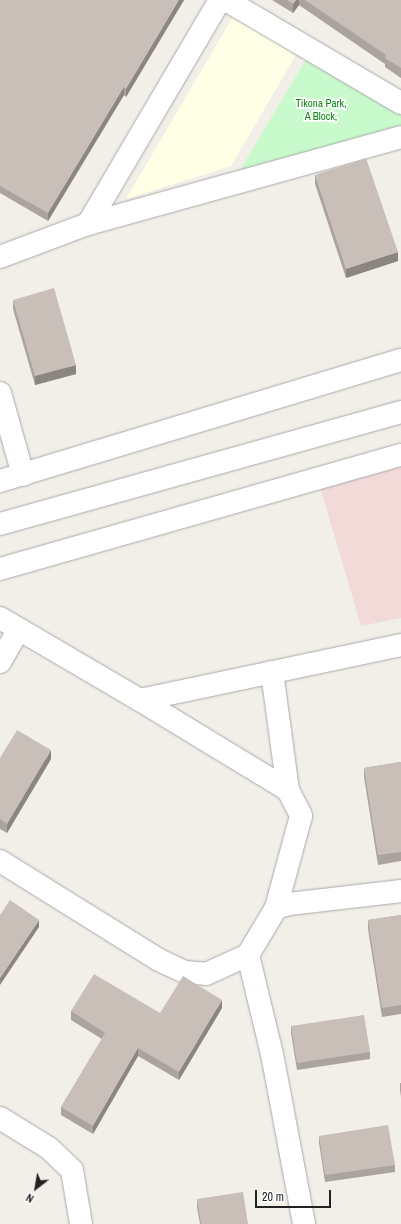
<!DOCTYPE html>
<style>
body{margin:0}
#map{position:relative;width:401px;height:1224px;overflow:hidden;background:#f2efe9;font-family:"Archivo Narrow",sans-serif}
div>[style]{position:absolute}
.commercial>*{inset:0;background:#f2dad9}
.education>*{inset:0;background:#ffffe5}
.park>*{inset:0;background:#c8facc}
.roads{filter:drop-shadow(0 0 1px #a9a9a9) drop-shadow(0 0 1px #a9a9a9)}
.minor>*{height:22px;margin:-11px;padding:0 11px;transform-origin:11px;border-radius:11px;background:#fff}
.wall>*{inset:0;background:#aba49e}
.shaded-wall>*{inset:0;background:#8b8681}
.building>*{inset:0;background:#c7bfb8}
span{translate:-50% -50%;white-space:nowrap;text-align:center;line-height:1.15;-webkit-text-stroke:3.5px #fff;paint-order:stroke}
.park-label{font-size:11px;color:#0c8416}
.north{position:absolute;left:16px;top:1168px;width:40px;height:40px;-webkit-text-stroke:3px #fff;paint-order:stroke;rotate:211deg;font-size:11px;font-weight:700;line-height:16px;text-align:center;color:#222}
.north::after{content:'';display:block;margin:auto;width:14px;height:18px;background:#222;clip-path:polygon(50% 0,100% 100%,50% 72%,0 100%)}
.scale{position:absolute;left:255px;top:1190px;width:76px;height:18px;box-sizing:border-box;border:2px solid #222;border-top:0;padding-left:5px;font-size:12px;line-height:14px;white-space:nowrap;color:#222;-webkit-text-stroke:3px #fff;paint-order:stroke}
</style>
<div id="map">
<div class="commercial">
<div style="clip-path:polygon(401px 467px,401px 618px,361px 626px,320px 487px)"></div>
</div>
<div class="education">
<div style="clip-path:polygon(234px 15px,296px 55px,231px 166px,126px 199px)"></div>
</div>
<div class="park">
<div style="clip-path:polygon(307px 58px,401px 111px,401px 130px,237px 175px)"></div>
</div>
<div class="roads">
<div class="minor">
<div style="left:226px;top:0;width:203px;rotate:30.5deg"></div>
<div style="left:88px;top:224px;width:260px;rotate:-59.5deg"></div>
<div style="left:0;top:257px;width:94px;rotate:-20.6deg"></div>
<div style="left:88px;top:224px;width:325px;rotate:-15.5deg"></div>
<div style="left:0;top:393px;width:85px;rotate:74.3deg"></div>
<div style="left:0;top:481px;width:419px;rotate:-16.8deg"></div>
<div style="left:0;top:524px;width:416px;rotate:-15.6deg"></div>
<div style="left:0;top:569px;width:417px;rotate:-15.9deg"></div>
<div style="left:0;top:618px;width:162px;rotate:30.4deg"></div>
<div style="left:140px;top:700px;width:173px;rotate:31.3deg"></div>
<div style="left:288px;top:790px;width:29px;rotate:63deg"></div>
<div style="left:301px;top:816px;width:95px;rotate:105.2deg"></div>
<div style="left:0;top:662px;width:38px;rotate:-60deg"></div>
<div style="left:272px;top:672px;width:119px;rotate:82.3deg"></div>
<div style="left:140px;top:700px;width:267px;rotate:-11.9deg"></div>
<div style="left:0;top:861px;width:187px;rotate:31.9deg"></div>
<div style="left:159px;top:960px;width:29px;rotate:25deg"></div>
<div style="left:185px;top:972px;width:21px;rotate:5deg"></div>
<div style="left:206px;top:974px;width:46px;rotate:-24.3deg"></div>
<div style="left:248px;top:955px;width:55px;rotate:-59.2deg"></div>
<div style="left:276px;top:908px;width:14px;rotate:-17deg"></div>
<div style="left:289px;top:904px;width:113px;rotate:-6.6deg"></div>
<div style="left:248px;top:955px;width:102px;rotate:76.4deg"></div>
<div style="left:272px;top:1054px;width:173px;rotate:79.3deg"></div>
<div style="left:0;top:1118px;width:57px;rotate:31.5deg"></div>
<div style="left:49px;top:1148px;width:32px;rotate:44deg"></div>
<div style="left:72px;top:1170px;width:55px;rotate:80.5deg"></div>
</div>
</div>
<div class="wall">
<div style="clip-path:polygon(0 0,184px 0,126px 97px,124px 95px,48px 221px,0 193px)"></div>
<div style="clip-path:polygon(272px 0,401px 0,401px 78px,385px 67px,385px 64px,299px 5px,293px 13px)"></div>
<div style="clip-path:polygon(315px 175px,398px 261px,346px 278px,315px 184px)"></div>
<div style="clip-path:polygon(13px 300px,76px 374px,35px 385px,13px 309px)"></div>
<div style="clip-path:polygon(0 758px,51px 759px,7px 833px,0 829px)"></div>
<div style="clip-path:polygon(401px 762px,401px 861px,378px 865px,364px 777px,364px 768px)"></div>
<div style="clip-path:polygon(401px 915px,401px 1014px,382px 1017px,368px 929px,368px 920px)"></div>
<div style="clip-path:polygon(222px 1008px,179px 1080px,138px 1056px,93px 1134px,61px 1115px,61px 1107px,102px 1039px,71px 1020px,71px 1011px,160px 1013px)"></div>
<div style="clip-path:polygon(291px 1026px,370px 1052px,370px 1059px,297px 1070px,291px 1033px)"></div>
<div style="clip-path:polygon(400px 1083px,401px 1083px,401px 1097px,400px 1090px)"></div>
<div style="clip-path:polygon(319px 1136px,395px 1165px,395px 1172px,325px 1182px,319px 1143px)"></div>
<div style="clip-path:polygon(197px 1199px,248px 1224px,200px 1224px,197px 1207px)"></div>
</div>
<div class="shaded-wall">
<div style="clip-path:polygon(179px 0,184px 0,126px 97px,126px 89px)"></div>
<div style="clip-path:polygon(296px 0,299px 0,299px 5px,293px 13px,293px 4px)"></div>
<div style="clip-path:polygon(124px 87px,124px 95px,48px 221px,48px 213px)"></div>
<div style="clip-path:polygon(398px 252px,398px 261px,346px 278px,346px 269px)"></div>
<div style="clip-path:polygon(76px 365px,76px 374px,35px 385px,35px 376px)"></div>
<div style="clip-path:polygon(51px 750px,51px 759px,7px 833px,7px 824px)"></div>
<div style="clip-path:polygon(39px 920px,39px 927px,0 985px,0 978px)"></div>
<div style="clip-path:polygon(222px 1000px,222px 1008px,179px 1080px,179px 1072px)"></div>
<div style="clip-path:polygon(138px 1048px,138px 1056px,93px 1134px,93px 1126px)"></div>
</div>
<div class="building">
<div style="clip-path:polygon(0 0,179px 0,126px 89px,124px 87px,48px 213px,0 186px)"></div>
<div style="clip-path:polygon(287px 0,296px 0,293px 4px)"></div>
<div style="clip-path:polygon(305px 0,401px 0,401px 68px,385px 58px,386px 55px)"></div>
<div style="clip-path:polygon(366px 158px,398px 252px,346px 269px,315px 175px)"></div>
<div style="clip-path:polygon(54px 288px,76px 365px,35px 376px,13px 300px)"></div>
<div style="clip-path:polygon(17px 730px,51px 750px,7px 824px,0 819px,0 758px)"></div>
<div style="clip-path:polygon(401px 762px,401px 852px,378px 855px,364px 768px)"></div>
<div style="clip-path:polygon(10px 900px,39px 920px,0 978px,0 915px)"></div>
<div style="clip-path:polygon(401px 915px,401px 1005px,382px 1008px,368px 920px)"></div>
<div style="clip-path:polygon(94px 974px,160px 1013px,183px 976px,222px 1000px,179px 1072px,138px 1048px,93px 1126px,61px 1107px,105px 1033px,71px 1011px)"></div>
<div style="clip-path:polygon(364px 1015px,370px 1052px,297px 1063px,291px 1026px)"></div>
<div style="clip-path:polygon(388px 1125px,395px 1165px,325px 1175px,319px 1136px)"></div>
<div style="clip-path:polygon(243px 1192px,248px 1224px,201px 1224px,197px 1199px)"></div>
</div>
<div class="park-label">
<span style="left:321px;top:110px">Tikona Park,<br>A Block,</span>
</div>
<div class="north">N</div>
<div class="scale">20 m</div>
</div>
